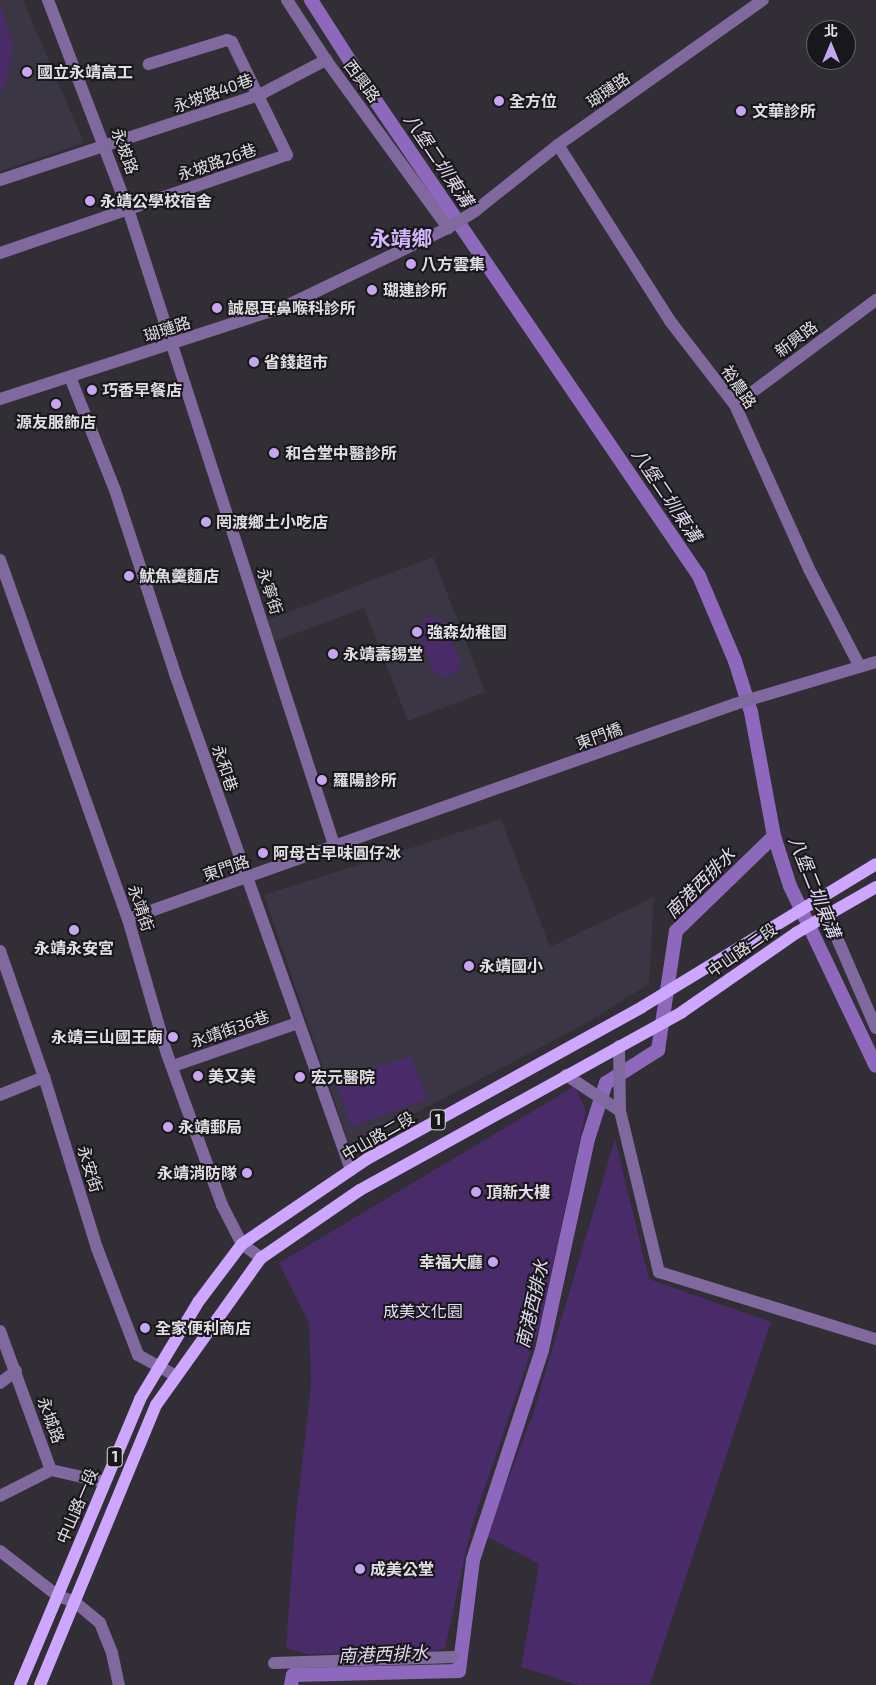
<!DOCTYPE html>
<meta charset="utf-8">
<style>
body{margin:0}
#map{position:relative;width:876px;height:1685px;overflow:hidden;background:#312e35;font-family:"Exo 2","Noto Sans TC",sans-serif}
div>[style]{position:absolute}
.built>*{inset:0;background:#3b3643}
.green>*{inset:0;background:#482b68}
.canal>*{height:14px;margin:-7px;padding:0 7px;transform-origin:7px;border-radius:7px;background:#8e68bc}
.minor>*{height:12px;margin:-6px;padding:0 6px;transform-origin:6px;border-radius:6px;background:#80699f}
.major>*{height:12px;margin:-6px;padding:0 6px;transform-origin:6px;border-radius:6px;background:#cca6ff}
.dots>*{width:14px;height:14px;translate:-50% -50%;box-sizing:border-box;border:2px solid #18171a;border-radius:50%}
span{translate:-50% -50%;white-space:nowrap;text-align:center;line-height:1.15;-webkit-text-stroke:4px #18171a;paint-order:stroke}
.shield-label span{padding:1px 4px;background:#18171a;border:1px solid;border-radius:4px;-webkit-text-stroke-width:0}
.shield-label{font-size:15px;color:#e0dee3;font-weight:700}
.poi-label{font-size:16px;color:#e0dee3;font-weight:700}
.left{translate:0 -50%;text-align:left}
.right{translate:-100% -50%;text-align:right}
.street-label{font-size:16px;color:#e0dee3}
.park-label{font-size:16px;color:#e7def4}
.water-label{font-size:18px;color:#e1d9ef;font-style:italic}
.district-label{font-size:21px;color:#d3b5fb;font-weight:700}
.north{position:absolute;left:806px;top:20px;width:50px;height:50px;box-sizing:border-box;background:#18171a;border:1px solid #68676a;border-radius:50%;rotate:0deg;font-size:14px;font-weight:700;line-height:20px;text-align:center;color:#e0dee3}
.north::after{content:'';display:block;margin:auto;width:18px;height:22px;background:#c6a6f0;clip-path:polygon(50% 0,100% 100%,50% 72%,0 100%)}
</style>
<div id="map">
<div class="built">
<div style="clip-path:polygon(0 0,23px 0,84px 143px,0 171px)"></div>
<div style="clip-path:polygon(433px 557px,485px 692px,408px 721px,364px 608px,273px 642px,265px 621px)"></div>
<div style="clip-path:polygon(501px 819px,550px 947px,654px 897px,649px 984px,583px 1025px,389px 1127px,349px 1144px,264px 895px)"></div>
</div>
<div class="green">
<div style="clip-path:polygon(0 3px,13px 44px,8px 76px,0 94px)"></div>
<div style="clip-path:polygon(426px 616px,440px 618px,444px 622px,460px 662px,460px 668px,448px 678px,434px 672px,416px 630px)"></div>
<div style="clip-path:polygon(410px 1056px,428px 1099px,351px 1127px,336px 1080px)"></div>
<div style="clip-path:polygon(575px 1086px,586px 1111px,540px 1325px,471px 1528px,445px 1648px,430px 1653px,306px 1654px,286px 1648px,295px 1525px,311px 1386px,309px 1323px,279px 1263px)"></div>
<div style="clip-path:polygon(615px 1139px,649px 1279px,771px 1322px,650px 1685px,578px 1685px,521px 1667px,539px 1564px,486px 1536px,533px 1414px)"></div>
</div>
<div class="canal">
<div style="left:311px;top:0;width:115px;rotate:57.4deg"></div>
<div style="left:373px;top:97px;width:579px;rotate:55.76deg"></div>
<div style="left:699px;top:576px;width:92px;rotate:67deg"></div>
<div style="left:735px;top:661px;width:53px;rotate:72.6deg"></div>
<div style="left:751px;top:712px;width:126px;rotate:79.5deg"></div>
<div style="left:774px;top:836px;width:52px;rotate:72.3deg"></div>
<div style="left:790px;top:886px;width:199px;rotate:64.5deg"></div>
<div style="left:291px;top:1685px;width:10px;rotate:-79deg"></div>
<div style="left:293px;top:1675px;width:166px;rotate:-1.4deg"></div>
<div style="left:459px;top:1671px;width:112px;rotate:-82.8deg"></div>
<div style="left:473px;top:1560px;width:221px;rotate:-71.8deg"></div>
<div style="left:542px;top:1350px;width:216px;rotate:-77.7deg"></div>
<div style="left:588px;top:1139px;width:59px;rotate:-72.2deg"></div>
<div style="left:606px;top:1083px;width:62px;rotate:-32.4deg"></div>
<div style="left:658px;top:1050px;width:120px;rotate:-81.4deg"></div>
<div style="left:676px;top:931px;width:136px;rotate:-44.1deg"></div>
</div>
<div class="minor">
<div style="left:48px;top:0;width:224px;rotate:69.1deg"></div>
<div style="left:128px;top:209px;width:672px;rotate:72.05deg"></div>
<div style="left:287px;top:0;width:72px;rotate:57deg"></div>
<div style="left:326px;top:60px;width:208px;rotate:54deg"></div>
<div style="left:558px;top:145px;width:209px;rotate:57.5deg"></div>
<div style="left:670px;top:321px;width:106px;rotate:52.3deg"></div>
<div style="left:735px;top:405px;width:180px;rotate:65.7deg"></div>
<div style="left:809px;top:569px;width:110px;rotate:62.5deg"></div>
<div style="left:0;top:180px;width:273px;rotate:-18.2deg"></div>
<div style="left:259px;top:95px;width:76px;rotate:-27.6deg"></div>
<div style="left:0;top:253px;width:303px;rotate:-18.9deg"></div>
<div style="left:287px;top:155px;width:126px;rotate:-116deg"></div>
<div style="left:232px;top:42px;width:5px;rotate:-158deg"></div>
<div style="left:227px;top:40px;width:82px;rotate:162.9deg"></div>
<div style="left:70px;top:377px;width:122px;rotate:68.3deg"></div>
<div style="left:115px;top:490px;width:194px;rotate:71.9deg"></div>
<div style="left:175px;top:674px;width:526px;rotate:70.46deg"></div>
<div style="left:0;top:399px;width:301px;rotate:-18deg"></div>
<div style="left:286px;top:306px;width:180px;rotate:-25.7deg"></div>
<div style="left:448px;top:228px;width:32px;rotate:-32deg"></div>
<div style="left:475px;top:211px;width:106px;rotate:-38.5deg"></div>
<div style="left:558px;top:145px;width:251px;rotate:-35.3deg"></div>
<div style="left:735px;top:405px;width:176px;rotate:-36.7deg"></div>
<div style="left:0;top:560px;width:381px;rotate:70.4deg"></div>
<div style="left:128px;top:919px;width:141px;rotate:73.9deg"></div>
<div style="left:167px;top:1054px;width:161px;rotate:70deg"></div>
<div style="left:222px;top:1205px;width:44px;rotate:62.9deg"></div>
<div style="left:242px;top:1244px;width:24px;rotate:36deg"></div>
<div style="left:827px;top:915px;width:123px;rotate:66.6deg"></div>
<div style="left:128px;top:919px;width:644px;rotate:-19.5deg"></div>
<div style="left:735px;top:704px;width:147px;rotate:-16.6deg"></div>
<div style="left:0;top:951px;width:133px;rotate:70.8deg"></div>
<div style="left:44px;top:1077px;width:179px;rotate:72.8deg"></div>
<div style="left:97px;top:1248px;width:115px;rotate:69deg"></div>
<div style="left:138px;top:1355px;width:43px;rotate:28.9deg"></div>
<div style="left:619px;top:1046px;width:65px;rotate:89.1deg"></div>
<div style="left:620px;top:1111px;width:166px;rotate:76.4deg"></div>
<div style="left:659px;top:1272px;width:227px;rotate:17.2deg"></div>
<div style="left:173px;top:1066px;width:132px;rotate:-19deg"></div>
<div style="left:566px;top:1075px;width:65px;rotate:33.7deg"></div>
<div style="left:0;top:1095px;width:48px;rotate:-22.2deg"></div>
<div style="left:0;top:1331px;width:148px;rotate:69.9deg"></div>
<div style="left:51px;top:1470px;width:54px;rotate:12.8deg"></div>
<div style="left:0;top:1383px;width:20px;rotate:-37deg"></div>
<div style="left:0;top:1496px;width:57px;rotate:-27deg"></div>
<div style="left:0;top:1551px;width:73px;rotate:37.8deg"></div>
<div style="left:58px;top:1596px;width:18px;rotate:19deg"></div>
<div style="left:75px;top:1602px;width:33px;rotate:40deg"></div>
<div style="left:100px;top:1623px;width:32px;rotate:68deg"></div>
<div style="left:112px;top:1653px;width:33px;rotate:78deg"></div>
<div style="left:274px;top:1663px;width:179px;rotate:-1.9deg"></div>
</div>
<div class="major">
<div style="left:20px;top:1685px;width:310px;rotate:-67.2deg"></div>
<div style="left:140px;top:1399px;width:114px;rotate:-59deg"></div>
<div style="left:199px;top:1301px;width:71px;rotate:-53deg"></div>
<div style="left:242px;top:1244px;width:151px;rotate:-34.2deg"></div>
<div style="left:367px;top:1159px;width:314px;rotate:-28.9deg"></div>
<div style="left:642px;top:1007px;width:274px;rotate:-31.4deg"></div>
<div style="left:40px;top:1685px;width:303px;rotate:-67.5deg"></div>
<div style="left:156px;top:1405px;width:181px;rotate:-54.5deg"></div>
<div style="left:261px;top:1258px;width:120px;rotate:-34.5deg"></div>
<div style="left:360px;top:1190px;width:368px;rotate:-28.9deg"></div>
<div style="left:682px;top:1012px;width:139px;rotate:-34.7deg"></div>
<div style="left:796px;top:933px;width:92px;rotate:-29.9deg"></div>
</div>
<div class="dots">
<div style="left:27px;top:72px;background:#c6a6f0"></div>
<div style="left:499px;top:101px;background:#c6a6f0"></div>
<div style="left:741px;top:111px;background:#c6a6f0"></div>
<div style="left:90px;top:201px;background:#c6a6f0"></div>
<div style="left:411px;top:264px;background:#c6a6f0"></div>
<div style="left:372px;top:290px;background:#c6a6f0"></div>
<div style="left:217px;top:308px;background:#c6a6f0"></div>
<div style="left:254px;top:362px;background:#c6a6f0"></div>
<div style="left:92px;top:390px;background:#c6a6f0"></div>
<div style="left:56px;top:404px;background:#c6a6f0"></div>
<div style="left:274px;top:453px;background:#c6a6f0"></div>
<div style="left:206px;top:522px;background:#c6a6f0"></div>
<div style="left:129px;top:576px;background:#c6a6f0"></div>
<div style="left:417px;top:632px;background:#c6a6f0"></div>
<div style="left:333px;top:654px;background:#c6a6f0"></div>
<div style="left:322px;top:780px;background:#c6a6f0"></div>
<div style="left:263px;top:853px;background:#c6a6f0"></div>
<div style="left:74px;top:930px;background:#c6a6f0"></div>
<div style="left:469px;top:966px;background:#c6a6f0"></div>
<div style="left:173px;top:1037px;background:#c6a6f0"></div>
<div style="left:198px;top:1076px;background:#c6a6f0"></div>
<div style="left:300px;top:1077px;background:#c6a6f0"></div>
<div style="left:168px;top:1127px;background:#c6a6f0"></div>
<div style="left:247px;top:1173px;background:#c6a6f0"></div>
<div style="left:476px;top:1192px;background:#c6a6f0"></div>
<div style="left:493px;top:1262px;background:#c6a6f0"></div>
<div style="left:145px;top:1328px;background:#c6a6f0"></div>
<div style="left:360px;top:1569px;background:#c6a6f0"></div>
</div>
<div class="shield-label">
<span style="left:438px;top:1120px">1</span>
<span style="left:115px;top:1457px">1</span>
</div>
<div class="poi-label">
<span class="left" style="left:37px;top:72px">國立永靖高工</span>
<span class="left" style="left:509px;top:101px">全方位</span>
<span class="left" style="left:752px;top:111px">文華診所</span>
<span class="left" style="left:100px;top:201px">永靖公學校宿舍</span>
<span class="left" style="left:421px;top:264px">八方雲集</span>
<span class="left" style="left:383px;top:290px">瑚連診所</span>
<span class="left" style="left:228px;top:308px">誠恩耳鼻喉科診所</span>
<span class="left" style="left:264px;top:362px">省錢超市</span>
<span class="left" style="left:102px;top:390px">巧香早餐店</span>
<span style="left:56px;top:422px">源友服飾店</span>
<span class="left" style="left:285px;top:453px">和合堂中醫診所</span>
<span class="left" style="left:216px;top:522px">罔渡鄉土小吃店</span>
<span class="left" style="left:139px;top:576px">魷魚羹麵店</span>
<span class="left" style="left:427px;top:632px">強森幼稚園</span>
<span class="left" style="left:343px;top:654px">永靖壽錫堂</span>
<span class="left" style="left:333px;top:780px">羅陽診所</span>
<span class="left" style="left:273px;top:853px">阿母古早味圓仔冰</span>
<span style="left:74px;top:948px">永靖永安宮</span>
<span class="left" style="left:479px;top:966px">永靖國小</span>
<span class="right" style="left:163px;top:1037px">永靖三山國王廟</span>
<span class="left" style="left:208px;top:1076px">美又美</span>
<span class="left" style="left:311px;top:1077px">宏元醫院</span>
<span class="left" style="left:178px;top:1127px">永靖郵局</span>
<span class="right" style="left:237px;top:1173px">永靖消防隊</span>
<span class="left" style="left:486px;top:1192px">頂新大樓</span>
<span class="right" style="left:483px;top:1262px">幸福大廳</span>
<span class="left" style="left:155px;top:1328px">全家便利商店</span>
<span class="left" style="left:370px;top:1569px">成美公堂</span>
</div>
<div class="street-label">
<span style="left:362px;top:81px;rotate:53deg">西興路</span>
<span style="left:608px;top:90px;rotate:-35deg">瑚璉路</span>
<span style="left:213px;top:93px;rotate:-20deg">永坡路40巷</span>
<span style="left:125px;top:151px;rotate:70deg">永坡路</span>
<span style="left:217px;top:162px;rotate:-19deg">永坡路26巷</span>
<span style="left:167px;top:329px;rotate:-18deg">瑚璉路</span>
<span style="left:796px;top:339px;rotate:-37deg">新興路</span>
<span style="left:739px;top:387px;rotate:56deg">裕農路</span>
<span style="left:270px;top:591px;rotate:72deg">永寧街</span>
<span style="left:599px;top:736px;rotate:-20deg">東門橋</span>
<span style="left:225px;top:768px;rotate:71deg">永和巷</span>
<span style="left:226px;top:868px;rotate:-19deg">東門路</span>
<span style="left:141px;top:908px;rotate:71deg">永靖街</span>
<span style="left:742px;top:950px;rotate:-35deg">中山路二段</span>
<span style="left:230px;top:1029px;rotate:-19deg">永靖街36巷</span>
<span style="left:378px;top:1136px;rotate:-30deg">中山路二段</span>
<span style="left:90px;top:1169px;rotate:73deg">永安街</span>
<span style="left:51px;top:1420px;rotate:70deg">永城路</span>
<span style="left:77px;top:1506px;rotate:-67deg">中山路一段</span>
</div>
<div class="park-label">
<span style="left:423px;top:1311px">成美文化園</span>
</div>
<div class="water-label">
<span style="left:439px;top:160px;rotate:56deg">八堡二圳東溝</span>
<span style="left:667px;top:495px;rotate:56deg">八堡二圳東溝</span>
<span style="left:700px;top:883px;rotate:-45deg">南港西排水</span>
<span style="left:815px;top:887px;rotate:68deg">八堡二圳東溝</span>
<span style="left:532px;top:1304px;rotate:-77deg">南港西排水</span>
<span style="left:383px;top:1654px;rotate:-2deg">南港西排水</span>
</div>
<div class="district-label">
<span style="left:401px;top:238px">永靖鄉</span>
</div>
<div class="north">北</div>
</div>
